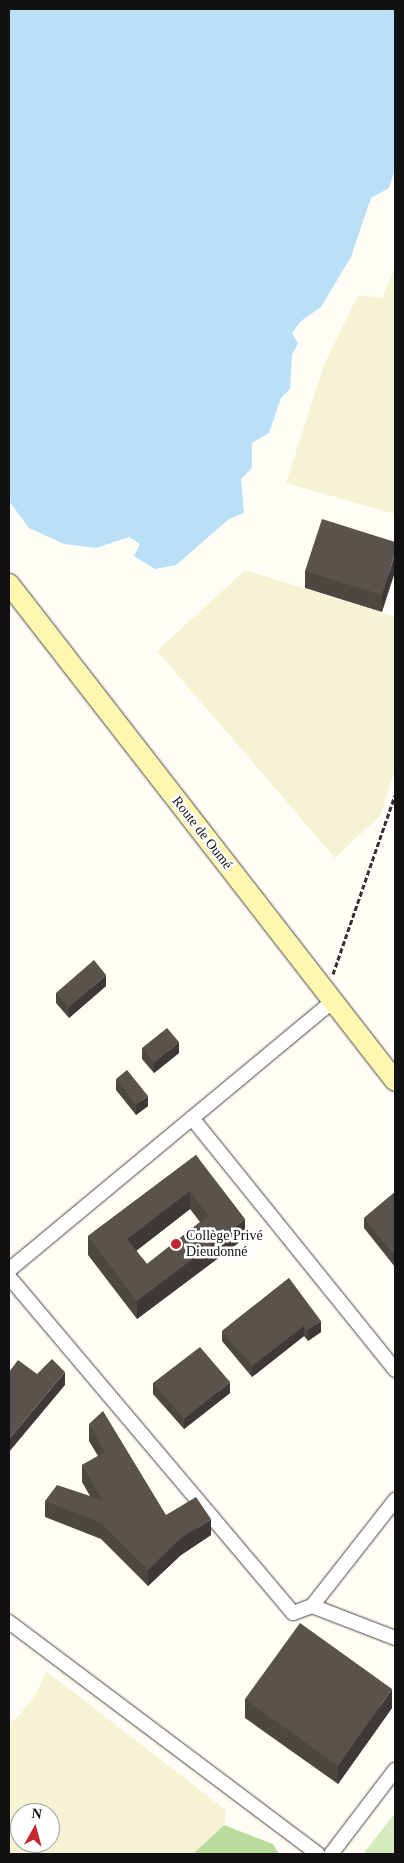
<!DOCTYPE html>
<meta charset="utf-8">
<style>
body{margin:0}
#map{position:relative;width:404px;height:1863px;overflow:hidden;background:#fffdf5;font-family:Georgia,serif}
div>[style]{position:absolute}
.farmland>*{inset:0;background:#f6f3d4}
.green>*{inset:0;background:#d5ebbd}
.forest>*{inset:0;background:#b9dc9c}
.water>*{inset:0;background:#b9e0f7}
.path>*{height:3px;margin-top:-1.5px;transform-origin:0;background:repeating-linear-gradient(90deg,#333 0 5px,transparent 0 7.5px)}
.roads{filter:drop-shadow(0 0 1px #444) drop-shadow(0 0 1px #444)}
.minor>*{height:14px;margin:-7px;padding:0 7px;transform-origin:7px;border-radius:7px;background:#fff}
.secondary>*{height:20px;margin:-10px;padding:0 10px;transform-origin:10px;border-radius:10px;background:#fff6b0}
.wall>*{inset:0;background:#4d4742}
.shaded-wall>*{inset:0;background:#3f3936}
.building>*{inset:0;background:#5a524d}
.dots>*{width:14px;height:14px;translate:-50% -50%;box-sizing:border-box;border:2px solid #fff;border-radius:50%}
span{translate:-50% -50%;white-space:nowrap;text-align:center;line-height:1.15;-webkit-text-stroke:5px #fff;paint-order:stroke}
.street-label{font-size:14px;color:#111}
.poi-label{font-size:14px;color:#111}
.left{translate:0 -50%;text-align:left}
.frame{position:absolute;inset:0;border:10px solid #111;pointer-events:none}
.north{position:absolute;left:10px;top:1803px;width:50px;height:50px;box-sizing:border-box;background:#fff;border:1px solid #a0a0a0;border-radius:50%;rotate:7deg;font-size:14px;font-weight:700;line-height:20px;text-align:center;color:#111}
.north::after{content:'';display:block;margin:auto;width:18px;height:22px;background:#c4262e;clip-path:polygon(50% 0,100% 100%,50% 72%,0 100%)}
</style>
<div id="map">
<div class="farmland">
<div style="clip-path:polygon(395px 268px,395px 514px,286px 483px,324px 365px,358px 295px,382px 298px)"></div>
<div style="clip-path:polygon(245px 570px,395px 617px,395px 768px,381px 815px,335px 858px,157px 651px)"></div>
<div style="clip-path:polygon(evenodd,46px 1671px,226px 1810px,224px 1825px,193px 1854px,9px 1854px,9px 1722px,16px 1719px,36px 1694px,46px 1671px,20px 1813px,50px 1813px,50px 1843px,20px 1843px,20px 1813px)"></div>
</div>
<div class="green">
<div style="clip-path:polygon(395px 1813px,395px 1854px,363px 1854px)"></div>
</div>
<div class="forest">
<div style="clip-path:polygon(224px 1825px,273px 1844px,279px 1854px,193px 1854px)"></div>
</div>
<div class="water">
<div style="clip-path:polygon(9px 9px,395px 9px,395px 169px,389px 188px,371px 198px,351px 257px,321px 307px,301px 321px,292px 333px,298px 343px,292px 355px,290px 389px,281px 398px,269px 433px,252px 443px,252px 468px,241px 479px,244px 513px,229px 519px,176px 565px,155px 569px,134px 556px,140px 544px,129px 537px,96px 548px,64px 544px,29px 528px,9px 501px)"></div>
</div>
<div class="path">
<div style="left:333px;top:974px;width:189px;rotate:-70.9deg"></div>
</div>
<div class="roads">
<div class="minor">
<div style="left:192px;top:1118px;width:324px;rotate:51.1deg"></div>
<div style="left:9px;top:1270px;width:423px;rotate:-39.7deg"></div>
<div style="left:9px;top:1277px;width:440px;rotate:49.8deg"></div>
<div style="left:293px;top:1613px;width:20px;rotate:-20deg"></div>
<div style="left:312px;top:1606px;width:135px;rotate:-51.9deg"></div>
<div style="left:312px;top:1606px;width:89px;rotate:21.1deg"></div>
<div style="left:9px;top:1622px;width:386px;rotate:36.9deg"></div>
<div style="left:331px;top:1854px;width:106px;rotate:-52.7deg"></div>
</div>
<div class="secondary">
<div style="left:9px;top:584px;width:629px;rotate:52.16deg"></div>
</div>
</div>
<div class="wall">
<div style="clip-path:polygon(395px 542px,382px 612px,305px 588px,305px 571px)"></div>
<div style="clip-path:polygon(106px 986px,69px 1018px,56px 1003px,56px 993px)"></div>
<div style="clip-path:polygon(142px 1048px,179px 1053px,154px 1073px,142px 1059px)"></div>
<div style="clip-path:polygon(116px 1079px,148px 1106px,136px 1115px,116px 1090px)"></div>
<div style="clip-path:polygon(evenodd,196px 1155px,245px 1238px,137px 1319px,88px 1255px,88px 1236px,196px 1155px,190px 1209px,200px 1222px,147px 1264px,136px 1251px,190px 1209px)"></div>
<div style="clip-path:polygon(395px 1192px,395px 1267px,364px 1228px,364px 1218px)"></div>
<div style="clip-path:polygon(289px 1278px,321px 1332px,308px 1341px,304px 1336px,252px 1377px,222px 1341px,222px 1331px)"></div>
<div style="clip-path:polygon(153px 1383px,230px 1393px,184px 1429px,153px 1394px)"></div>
<div style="clip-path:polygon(89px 1424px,166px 1515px,211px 1535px,181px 1555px,148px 1586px,101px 1539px,45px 1517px,45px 1501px,90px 1496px,82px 1482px,82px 1465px,98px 1456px,89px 1441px)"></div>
<div style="clip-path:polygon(245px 1699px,392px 1708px,338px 1784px,245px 1718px)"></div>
</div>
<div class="shaded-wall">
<div style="clip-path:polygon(395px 554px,395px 572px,382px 612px,382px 595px)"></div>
<div style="clip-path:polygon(106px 975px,106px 986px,69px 1018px,69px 1007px)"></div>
<div style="clip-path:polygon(179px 1042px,179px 1053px,154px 1073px,154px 1063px)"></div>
<div style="clip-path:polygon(148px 1096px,148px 1106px,136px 1115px,136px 1105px)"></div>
<div style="clip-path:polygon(190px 1191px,190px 1209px,127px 1258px,127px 1239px)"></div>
<div style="clip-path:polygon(245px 1219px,245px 1238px,137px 1319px,137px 1301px)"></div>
<div style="clip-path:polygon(321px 1321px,321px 1332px,308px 1341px,308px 1330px)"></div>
<div style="clip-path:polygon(304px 1326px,304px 1336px,252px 1377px,252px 1366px)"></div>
<div style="clip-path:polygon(65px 1372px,65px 1385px,9px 1452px,9px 1439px)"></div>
<div style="clip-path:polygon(230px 1382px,230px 1393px,184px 1429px,184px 1419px)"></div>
<div style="clip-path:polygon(211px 1519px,211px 1535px,181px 1555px,148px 1586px,148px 1570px,181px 1538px)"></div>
<div style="clip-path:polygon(392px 1689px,392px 1708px,338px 1784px,338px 1766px)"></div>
</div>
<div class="building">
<div style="clip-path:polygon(322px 519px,395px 542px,395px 554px,382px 595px,305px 571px)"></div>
<div style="clip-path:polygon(94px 960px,106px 975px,69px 1007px,56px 993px)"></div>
<div style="clip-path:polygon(167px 1028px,179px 1042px,154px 1063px,142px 1048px)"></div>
<div style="clip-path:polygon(127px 1070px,148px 1096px,136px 1105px,116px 1079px)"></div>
<div style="clip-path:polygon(evenodd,196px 1155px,245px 1219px,137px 1301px,88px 1236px,196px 1155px,190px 1191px,209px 1216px,147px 1264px,127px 1239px,190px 1191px)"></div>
<div style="clip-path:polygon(395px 1192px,395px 1256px,364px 1218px)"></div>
<div style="clip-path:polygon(289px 1278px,321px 1321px,308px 1330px,304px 1326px,252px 1366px,222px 1331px)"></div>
<div style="clip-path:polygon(200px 1347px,230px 1382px,184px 1419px,153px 1383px)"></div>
<div style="clip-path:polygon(52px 1359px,65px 1372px,9px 1439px,9px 1372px,18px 1360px,37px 1374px)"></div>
<div style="clip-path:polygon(103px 1411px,166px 1515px,196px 1497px,211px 1519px,181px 1538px,148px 1570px,101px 1523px,45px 1501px,57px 1485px,102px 1500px,82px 1465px,105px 1452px,89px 1424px)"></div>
<div style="clip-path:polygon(300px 1623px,392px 1689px,338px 1766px,245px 1699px)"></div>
</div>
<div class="dots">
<div style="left:176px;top:1244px;background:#c4262e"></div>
</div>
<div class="street-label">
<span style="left:202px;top:833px;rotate:52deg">Route de Oumé</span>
</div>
<div class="poi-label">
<span class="left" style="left:186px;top:1244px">Collège Privé<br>Dieudonné</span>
</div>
<div class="frame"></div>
<div class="north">N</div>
</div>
